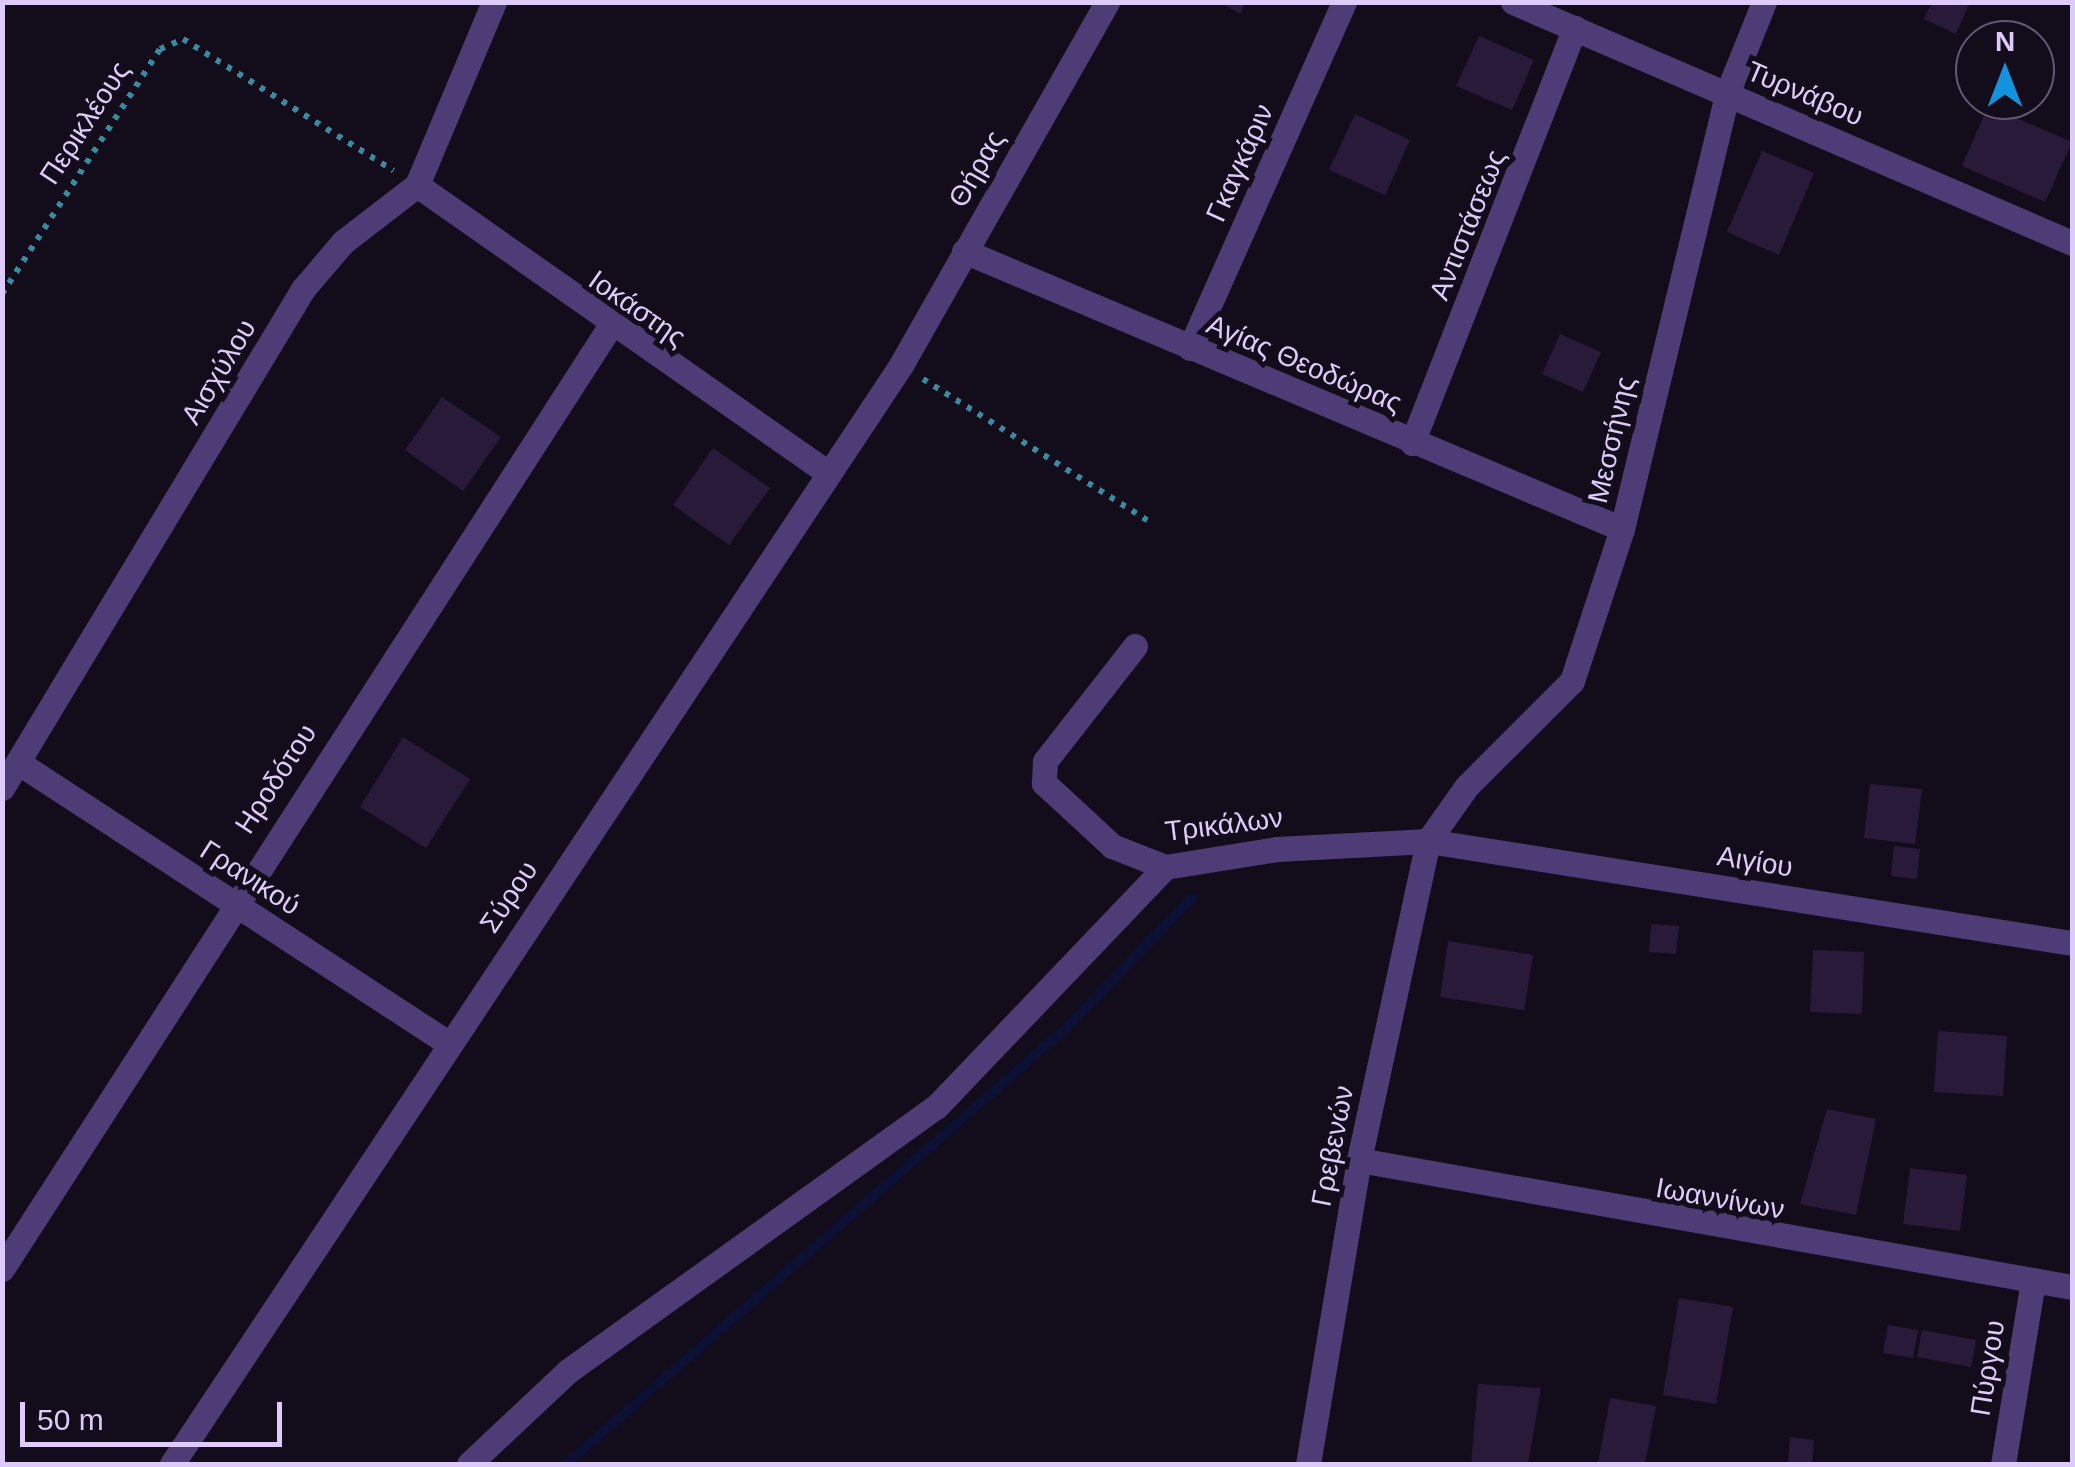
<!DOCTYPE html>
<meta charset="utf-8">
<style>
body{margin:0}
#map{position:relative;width:2075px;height:1467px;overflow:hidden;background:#130d1b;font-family:Helvetica,sans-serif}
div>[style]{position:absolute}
.stream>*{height:10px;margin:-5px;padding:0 5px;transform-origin:5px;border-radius:5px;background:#0c1035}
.building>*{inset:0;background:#2a1a3a}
.path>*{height:6px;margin-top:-3px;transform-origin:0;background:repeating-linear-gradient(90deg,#378ca3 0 5px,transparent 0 13px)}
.minor>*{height:25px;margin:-12.5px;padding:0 12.5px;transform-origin:12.5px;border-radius:12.5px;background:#4e3c76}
span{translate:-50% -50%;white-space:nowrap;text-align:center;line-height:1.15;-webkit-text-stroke:10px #130d1b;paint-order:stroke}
.street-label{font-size:28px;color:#decbfa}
.frame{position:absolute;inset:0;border:5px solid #decbfa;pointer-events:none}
.north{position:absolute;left:1955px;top:20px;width:100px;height:100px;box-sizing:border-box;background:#130d1b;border:2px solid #645974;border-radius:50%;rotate:0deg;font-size:28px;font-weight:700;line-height:40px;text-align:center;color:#decbfa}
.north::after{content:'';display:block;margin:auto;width:35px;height:45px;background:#1393de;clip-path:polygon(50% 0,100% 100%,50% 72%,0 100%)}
.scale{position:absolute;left:20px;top:1402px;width:262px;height:45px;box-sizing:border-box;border:5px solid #decbfa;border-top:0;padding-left:12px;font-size:30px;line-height:35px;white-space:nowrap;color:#decbfa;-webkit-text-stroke:8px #130d1b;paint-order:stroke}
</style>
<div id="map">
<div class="stream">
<div style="left:566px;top:1464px;width:663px;rotate:-41.09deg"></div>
<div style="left:1066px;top:1028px;width:182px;rotate:-45.9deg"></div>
</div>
<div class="building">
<div style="clip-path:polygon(1220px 2px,1246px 2px,1240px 14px)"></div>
<div style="clip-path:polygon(1932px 2px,1970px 2px,1956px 34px,1924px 19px)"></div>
<div style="clip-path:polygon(1479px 36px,1534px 60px,1512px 110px,1456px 86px)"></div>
<div style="clip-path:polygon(1988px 106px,2072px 142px,2045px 202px,1962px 166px)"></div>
<div style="clip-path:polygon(1355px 114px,1410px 140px,1385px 195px,1329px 170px)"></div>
<div style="clip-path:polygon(1762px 151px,1814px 173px,1779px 255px,1727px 232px)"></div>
<div style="clip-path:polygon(1560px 334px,1601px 352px,1583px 392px,1542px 374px)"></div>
<div style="clip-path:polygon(442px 397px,501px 437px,463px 491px,405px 450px)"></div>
<div style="clip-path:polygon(713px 448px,770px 488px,729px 545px,673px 505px)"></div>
<div style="clip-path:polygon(403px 737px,470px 779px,426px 848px,360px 807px)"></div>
<div style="clip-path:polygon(1870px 784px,1922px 789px,1915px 844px,1864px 838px)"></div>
<div style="clip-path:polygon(1894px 846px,1920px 849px,1917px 879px,1891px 876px)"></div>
<div style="clip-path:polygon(1651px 924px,1679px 926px,1676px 954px,1649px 952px)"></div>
<div style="clip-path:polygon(1448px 941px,1533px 955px,1524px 1010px,1440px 997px)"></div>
<div style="clip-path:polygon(1813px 950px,1864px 952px,1862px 1014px,1810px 1012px)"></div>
<div style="clip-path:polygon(1938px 1031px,2007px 1036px,2003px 1096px,1934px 1092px)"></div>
<div style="clip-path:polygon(1827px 1109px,1876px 1119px,1856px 1215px,1800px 1204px)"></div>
<div style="clip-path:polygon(1910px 1168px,1967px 1175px,1960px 1231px,1903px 1224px)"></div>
<div style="clip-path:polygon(1679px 1298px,1733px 1307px,1716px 1404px,1663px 1395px)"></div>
<div style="clip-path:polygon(1888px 1325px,1918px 1330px,1913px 1358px,1883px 1353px)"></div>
<div style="clip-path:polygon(1922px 1330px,1976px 1340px,1971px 1367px,1917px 1357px)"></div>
<div style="clip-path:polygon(1478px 1384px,1541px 1388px,1528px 1464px,1471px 1464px)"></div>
<div style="clip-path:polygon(1610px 1398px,1656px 1406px,1645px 1464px,1598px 1464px)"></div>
<div style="clip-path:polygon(1790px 1437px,1814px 1440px,1812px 1464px,1788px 1464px)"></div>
</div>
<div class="path">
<div style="left:2px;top:294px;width:292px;rotate:-57.2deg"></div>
<div style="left:160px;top:49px;width:25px;rotate:-23deg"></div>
<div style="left:183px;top:39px;width:248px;rotate:32deg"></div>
<div style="left:923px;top:379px;width:265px;rotate:32.2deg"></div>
</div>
<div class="minor">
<div style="left:1513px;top:2px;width:609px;rotate:23.32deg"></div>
<div style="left:417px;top:185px;width:502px;rotate:35.02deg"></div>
<div style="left:964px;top:251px;width:714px;rotate:22.9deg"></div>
<div style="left:1190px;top:348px;width:379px;rotate:-66deg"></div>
<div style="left:1412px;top:443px;width:446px;rotate:-68.6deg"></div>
<div style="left:1135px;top:646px;width:146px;rotate:128deg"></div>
<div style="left:1045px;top:761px;width:22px;rotate:93deg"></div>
<div style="left:1044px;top:783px;width:93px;rotate:42.8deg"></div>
<div style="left:1112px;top:846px;width:57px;rotate:21.6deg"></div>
<div style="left:1165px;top:867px;width:113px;rotate:-9.1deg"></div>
<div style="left:1277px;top:849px;width:151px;rotate:-3deg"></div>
<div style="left:1428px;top:841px;width:652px;rotate:9deg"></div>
<div style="left:19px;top:763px;width:512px;rotate:33.13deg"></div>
<div style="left:2px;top:788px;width:583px;rotate:-58.9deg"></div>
<div style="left:303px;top:289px;width:62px;rotate:-49.6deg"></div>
<div style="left:343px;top:242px;width:93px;rotate:-37.6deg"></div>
<div style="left:417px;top:185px;width:199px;rotate:-67.2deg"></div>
<div style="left:1359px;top:1160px;width:724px;rotate:10.1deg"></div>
<div style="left:2px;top:1269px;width:1120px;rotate:-57.18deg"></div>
<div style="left:172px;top:1464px;width:1319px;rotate:-56.44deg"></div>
<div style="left:901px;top:365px;width:417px;rotate:-60.4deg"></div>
<div style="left:469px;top:1464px;width:136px;rotate:-43.2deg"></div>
<div style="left:568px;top:1371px;width:453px;rotate:-35.7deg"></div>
<div style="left:936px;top:1107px;width:332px;rotate:-46.3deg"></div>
<div style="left:1308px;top:1464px;width:308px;rotate:-80.5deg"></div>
<div style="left:1359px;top:1160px;width:326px;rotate:-77.8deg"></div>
<div style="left:1428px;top:841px;width:67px;rotate:-54.7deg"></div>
<div style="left:1467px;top:786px;width:148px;rotate:-45deg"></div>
<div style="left:1572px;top:681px;width:160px;rotate:-71.8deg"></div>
<div style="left:1622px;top:529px;width:447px;rotate:-76.4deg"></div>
<div style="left:1727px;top:94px;width:99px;rotate:-68.1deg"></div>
<div style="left:2003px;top:1464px;width:186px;rotate:-80.7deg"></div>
</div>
<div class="street-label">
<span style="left:1805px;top:94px;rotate:23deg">Τυρνάβου</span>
<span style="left:85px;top:123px;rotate:-57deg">Περικλέους</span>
<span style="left:1240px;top:163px;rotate:-66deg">Γκαγκάριν</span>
<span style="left:977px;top:169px;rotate:-60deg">Θήρας</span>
<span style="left:1468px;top:225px;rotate:-68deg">Αντιστάσεως</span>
<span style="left:637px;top:309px;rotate:35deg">Ιοκάστης</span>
<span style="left:1304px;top:364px;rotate:23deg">Αγίας Θεοδώρας</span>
<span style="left:219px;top:372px;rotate:-59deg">Αισχύλου</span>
<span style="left:1612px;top:440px;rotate:-77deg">Μεσσήνης</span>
<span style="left:276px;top:779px;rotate:-57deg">Ηροδότου</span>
<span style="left:1224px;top:825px;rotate:-7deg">Τρικάλων</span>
<span style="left:1755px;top:862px;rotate:9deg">Αιγίου</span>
<span style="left:250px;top:878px;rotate:33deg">Γρανικού</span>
<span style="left:509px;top:897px;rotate:-56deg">Σύρου</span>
<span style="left:1333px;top:1146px;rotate:-79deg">Γρεβενών</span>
<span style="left:1720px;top:1199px;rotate:10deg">Ιωαννίνων</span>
<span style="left:1988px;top:1368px;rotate:-81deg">Πύργου</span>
</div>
<div class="frame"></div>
<div class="north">N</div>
<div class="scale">50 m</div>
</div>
